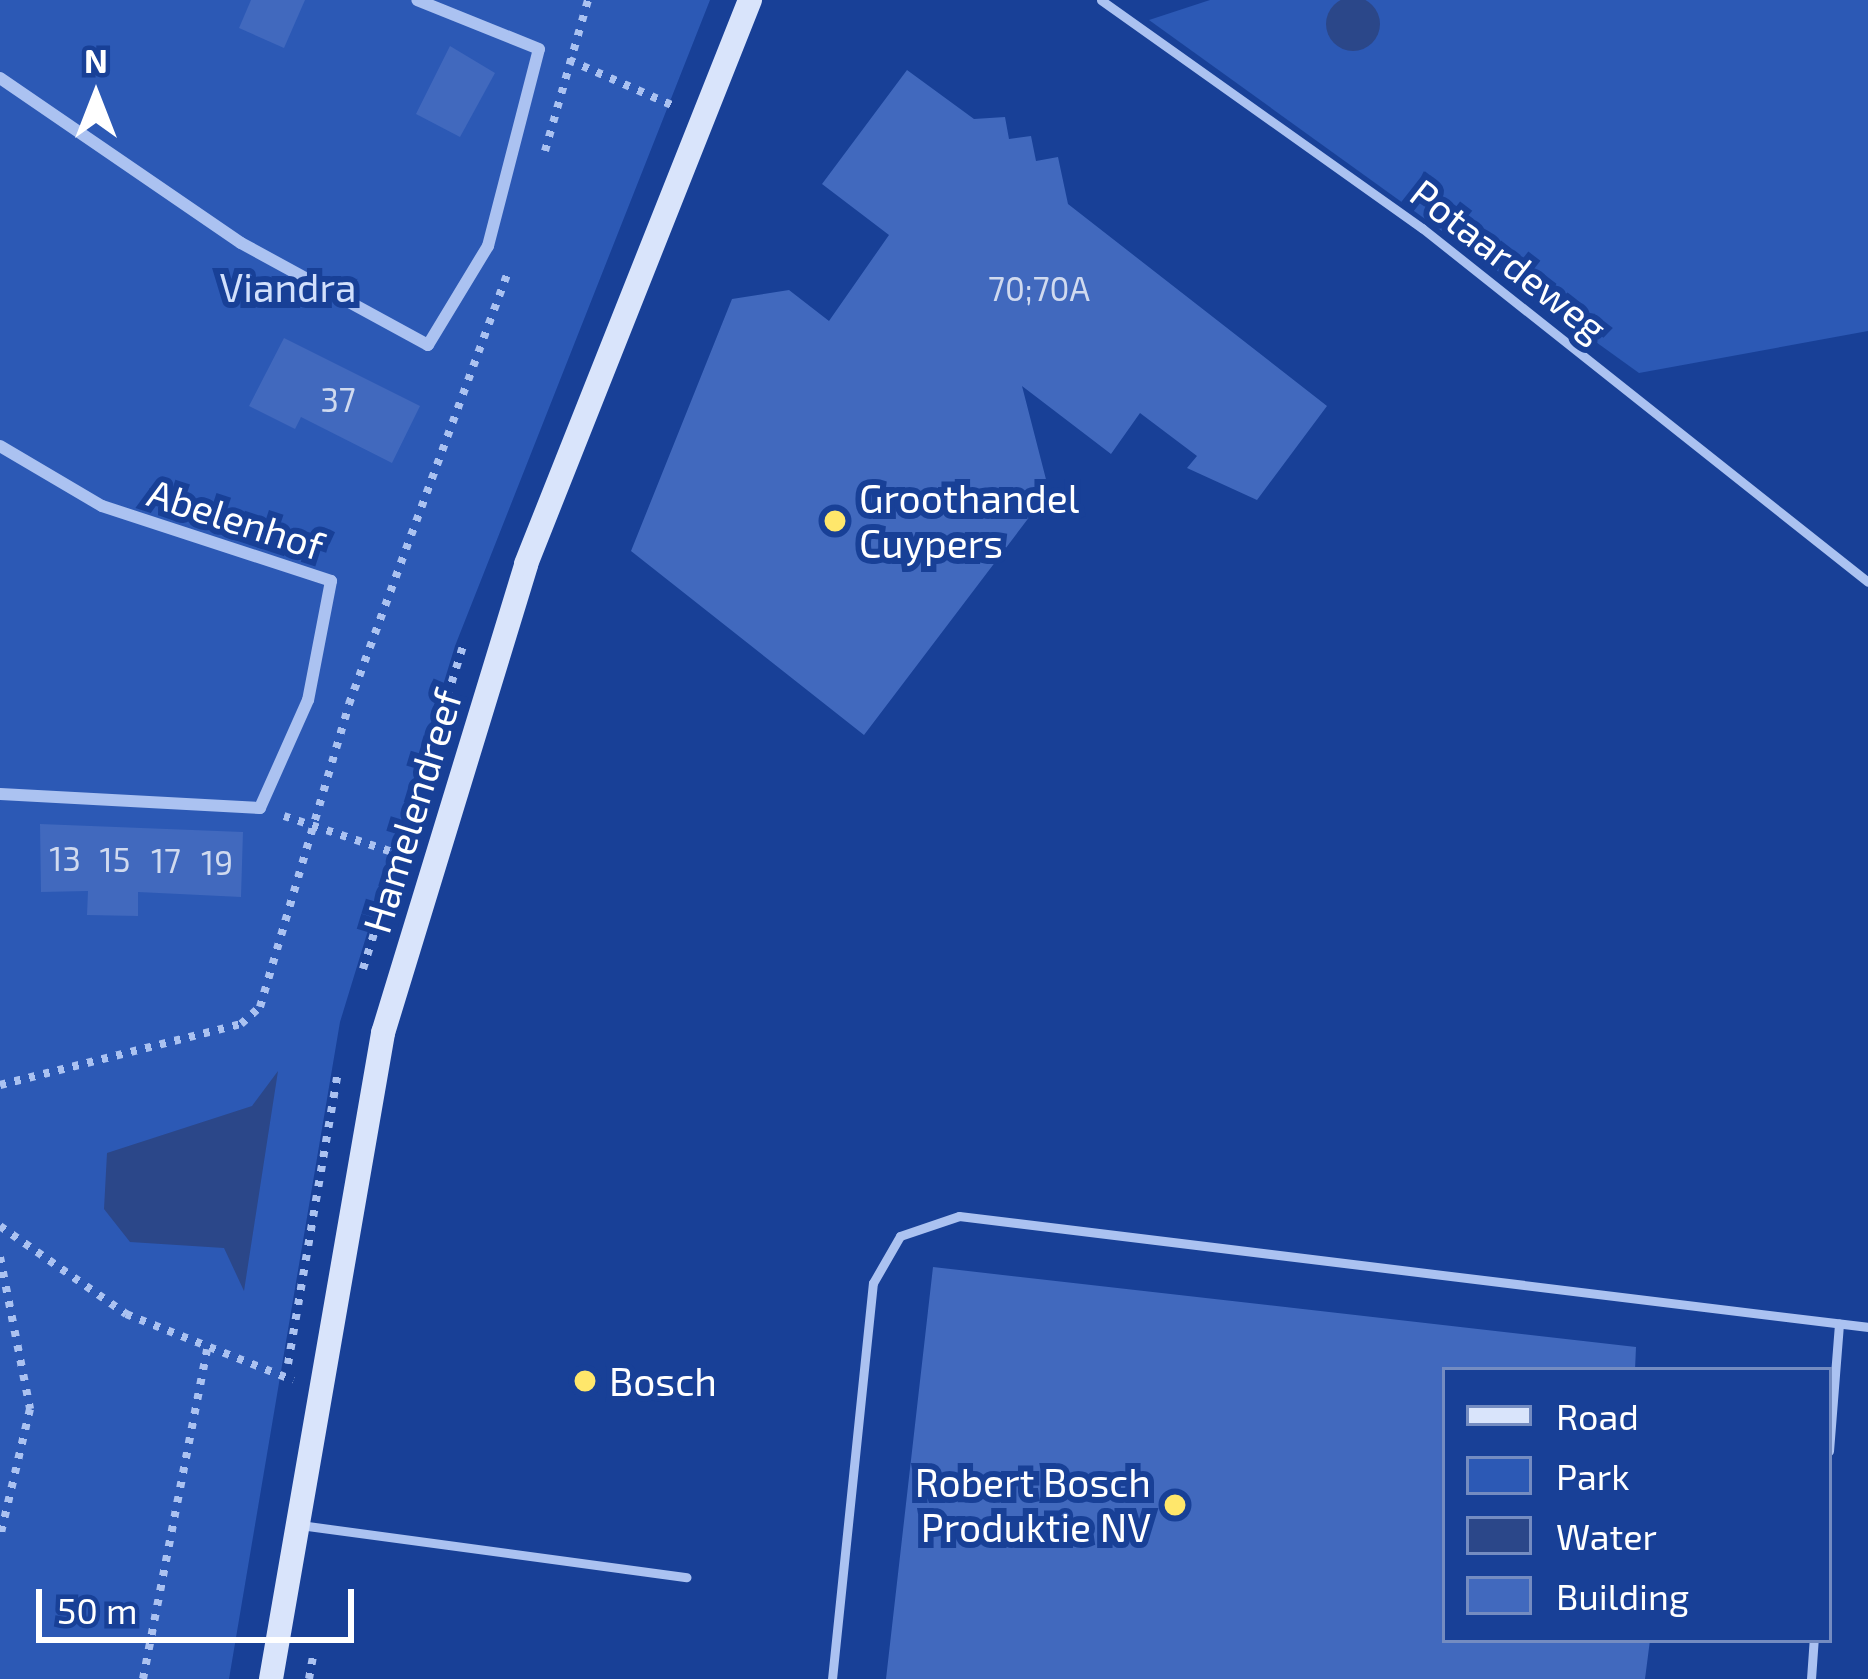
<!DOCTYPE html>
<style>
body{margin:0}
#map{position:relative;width:1868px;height:1679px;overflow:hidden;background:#184097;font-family:"Exo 2",sans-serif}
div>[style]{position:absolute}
.green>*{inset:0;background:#2c59b5}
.water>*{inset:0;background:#2b4789}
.round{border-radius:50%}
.building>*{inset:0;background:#4169be}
.path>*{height:8px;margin-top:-4px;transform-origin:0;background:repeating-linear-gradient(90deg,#abc2f1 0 6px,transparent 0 15px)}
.lane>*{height:9px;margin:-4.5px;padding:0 4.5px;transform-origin:4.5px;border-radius:4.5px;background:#abc2f1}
.street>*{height:12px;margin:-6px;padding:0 6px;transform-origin:6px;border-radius:6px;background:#abc2f1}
.secondary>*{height:24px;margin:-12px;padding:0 12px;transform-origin:12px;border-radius:12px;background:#d9e4fb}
.dots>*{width:33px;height:33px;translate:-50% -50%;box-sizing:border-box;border:6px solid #184097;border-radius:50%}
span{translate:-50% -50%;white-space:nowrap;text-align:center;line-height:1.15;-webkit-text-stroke:12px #184097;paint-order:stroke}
.number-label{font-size:33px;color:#d0daef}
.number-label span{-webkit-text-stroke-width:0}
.street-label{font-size:39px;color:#fff}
.park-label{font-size:39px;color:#d2e0fc}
.poi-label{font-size:39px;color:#fff}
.left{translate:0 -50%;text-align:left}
.right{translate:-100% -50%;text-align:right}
.legend{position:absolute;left:1442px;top:1367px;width:390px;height:276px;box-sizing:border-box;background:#184097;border:3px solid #748cc1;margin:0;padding:15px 21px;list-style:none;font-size:36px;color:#fff}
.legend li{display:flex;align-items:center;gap:24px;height:60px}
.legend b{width:60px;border:3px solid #748cc1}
.north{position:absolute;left:36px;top:36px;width:120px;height:120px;-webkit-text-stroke:9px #184097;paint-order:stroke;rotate:0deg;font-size:33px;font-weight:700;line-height:48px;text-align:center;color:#fff}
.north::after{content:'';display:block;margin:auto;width:42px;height:54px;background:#fff;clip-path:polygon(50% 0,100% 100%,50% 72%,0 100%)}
.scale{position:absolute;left:36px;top:1589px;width:318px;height:54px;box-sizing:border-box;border:6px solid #fff;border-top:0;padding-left:15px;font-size:36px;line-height:42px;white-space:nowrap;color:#fff;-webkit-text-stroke:9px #184097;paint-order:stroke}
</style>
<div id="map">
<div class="green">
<div style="clip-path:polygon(0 0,710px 0,455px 646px,340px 1022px,229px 1679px,0 1679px)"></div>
<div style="clip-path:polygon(1210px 0,1868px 0,1868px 331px,1639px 373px,1149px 20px)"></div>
</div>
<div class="water">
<div class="round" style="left:1326px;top:-3px;width:54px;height:54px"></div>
<div style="clip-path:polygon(278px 1071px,244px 1291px,224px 1248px,130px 1242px,104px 1209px,107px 1153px,252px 1106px)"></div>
</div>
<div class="building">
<div style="clip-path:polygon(251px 0,305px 0,284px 48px,239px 28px)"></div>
<div style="clip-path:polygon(450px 46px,495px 73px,460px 137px,416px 114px)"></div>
<div style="clip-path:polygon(907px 70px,974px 119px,1005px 117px,1009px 139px,1031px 136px,1036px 161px,1058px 157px,1068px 204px,1327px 406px,1257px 500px,1187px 468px,1197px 456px,1140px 413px,1111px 454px,1022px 386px,1049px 491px,864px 735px,631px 551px,732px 299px,789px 290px,829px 321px,889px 235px,822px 184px)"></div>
<div style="clip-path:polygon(284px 338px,420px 406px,392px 463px,301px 417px,295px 429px,249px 406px)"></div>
<div style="clip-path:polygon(40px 824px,243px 832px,241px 897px,138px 892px,138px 916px,87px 915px,88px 891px,41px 892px)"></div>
<div style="clip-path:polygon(933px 1267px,1636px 1347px,1635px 1370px,1445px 1370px,1445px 1640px,1650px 1640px,1645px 1679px,886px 1679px)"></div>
</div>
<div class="path">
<div style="left:569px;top:60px;width:117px;rotate:23.7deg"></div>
<div style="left:545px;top:151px;width:157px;rotate:-74.1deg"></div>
<div style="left:284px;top:816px;width:120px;rotate:18.4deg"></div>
<div style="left:363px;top:969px;width:344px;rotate:-72.8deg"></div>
<div style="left:0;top:1085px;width:249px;rotate:-14.2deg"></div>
<div style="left:241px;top:1024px;width:25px;rotate:-42deg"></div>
<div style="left:260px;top:1007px;width:316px;rotate:-73.6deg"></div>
<div style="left:349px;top:704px;width:464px;rotate:-69.8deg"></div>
<div style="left:0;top:1226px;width:154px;rotate:34.9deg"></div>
<div style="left:126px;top:1314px;width:180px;rotate:21.6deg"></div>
<div style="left:0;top:1257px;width:155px;rotate:78.8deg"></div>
<div style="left:30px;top:1409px;width:131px;rotate:103.2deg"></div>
<div style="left:288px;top:1364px;width:297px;rotate:-80.3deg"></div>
<div style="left:143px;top:1679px;width:336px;rotate:-79deg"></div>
<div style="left:309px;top:1679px;width:22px;rotate:-80deg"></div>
</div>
<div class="lane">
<div style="left:1101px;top:0;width:394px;rotate:35.4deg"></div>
<div style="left:1422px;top:228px;width:569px;rotate:38.44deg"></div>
<div style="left:1829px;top:1451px;width:128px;rotate:-85.5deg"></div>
<div style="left:300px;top:1525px;width:390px;rotate:7.7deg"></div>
<div style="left:832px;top:1679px;width:398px;rotate:-84.1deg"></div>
<div style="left:873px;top:1283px;width:54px;rotate:-60.1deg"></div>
<div style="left:900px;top:1236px;width:62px;rotate:-18.7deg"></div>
<div style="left:959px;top:1216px;width:916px;rotate:6.96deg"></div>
<div style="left:1811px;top:1679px;width:39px;rotate:-86deg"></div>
</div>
<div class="street">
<div style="left:0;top:78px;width:292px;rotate:34.4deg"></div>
<div style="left:241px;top:243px;width:213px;rotate:28.6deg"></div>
<div style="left:428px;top:345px;width:116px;rotate:-58.8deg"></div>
<div style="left:488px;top:246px;width:203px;rotate:-75.5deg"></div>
<div style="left:539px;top:49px;width:131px;rotate:-158.1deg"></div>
<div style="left:0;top:446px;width:118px;rotate:30.5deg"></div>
<div style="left:102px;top:506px;width:241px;rotate:18.1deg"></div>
<div style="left:331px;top:581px;width:121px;rotate:100.9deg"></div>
<div style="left:308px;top:700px;width:118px;rotate:114deg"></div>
<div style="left:260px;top:808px;width:260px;rotate:-176.9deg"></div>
</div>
<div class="secondary">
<div style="left:271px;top:1679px;width:656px;rotate:-80.16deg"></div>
<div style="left:383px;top:1033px;width:490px;rotate:-73deg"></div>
<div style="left:526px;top:564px;width:607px;rotate:-68.34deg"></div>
</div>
<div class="dots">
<div style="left:835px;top:521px;background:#ffe76b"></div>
<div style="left:585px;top:1381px;background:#ffe76b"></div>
<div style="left:1175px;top:1505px;background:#ffe76b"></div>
</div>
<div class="number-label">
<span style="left:1039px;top:289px">70;70A</span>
<span style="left:338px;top:400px">37</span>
<span style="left:65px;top:859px">13</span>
<span style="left:115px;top:860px">15</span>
<span style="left:166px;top:861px">17</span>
<span style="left:217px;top:863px">19</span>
</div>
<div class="street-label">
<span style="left:1509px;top:260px;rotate:38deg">Potaardeweg</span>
<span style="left:236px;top:519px;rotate:18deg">Abelenhof</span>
<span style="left:412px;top:811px;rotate:-73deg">Hamelendreef</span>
</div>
<div class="park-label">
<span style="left:288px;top:287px">Viandra</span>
</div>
<div class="poi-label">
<span class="left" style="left:859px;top:521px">Groothandel<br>Cuypers</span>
<span class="left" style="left:609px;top:1381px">Bosch</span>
<span class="right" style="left:1151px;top:1505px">Robert Bosch<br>Produktie NV</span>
</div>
<ul class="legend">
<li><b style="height:15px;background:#d9e4fb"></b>Road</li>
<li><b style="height:33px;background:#2c59b5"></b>Park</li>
<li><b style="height:33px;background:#2b4789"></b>Water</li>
<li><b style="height:33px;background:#4169be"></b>Building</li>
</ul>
<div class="north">N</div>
<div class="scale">50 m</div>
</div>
